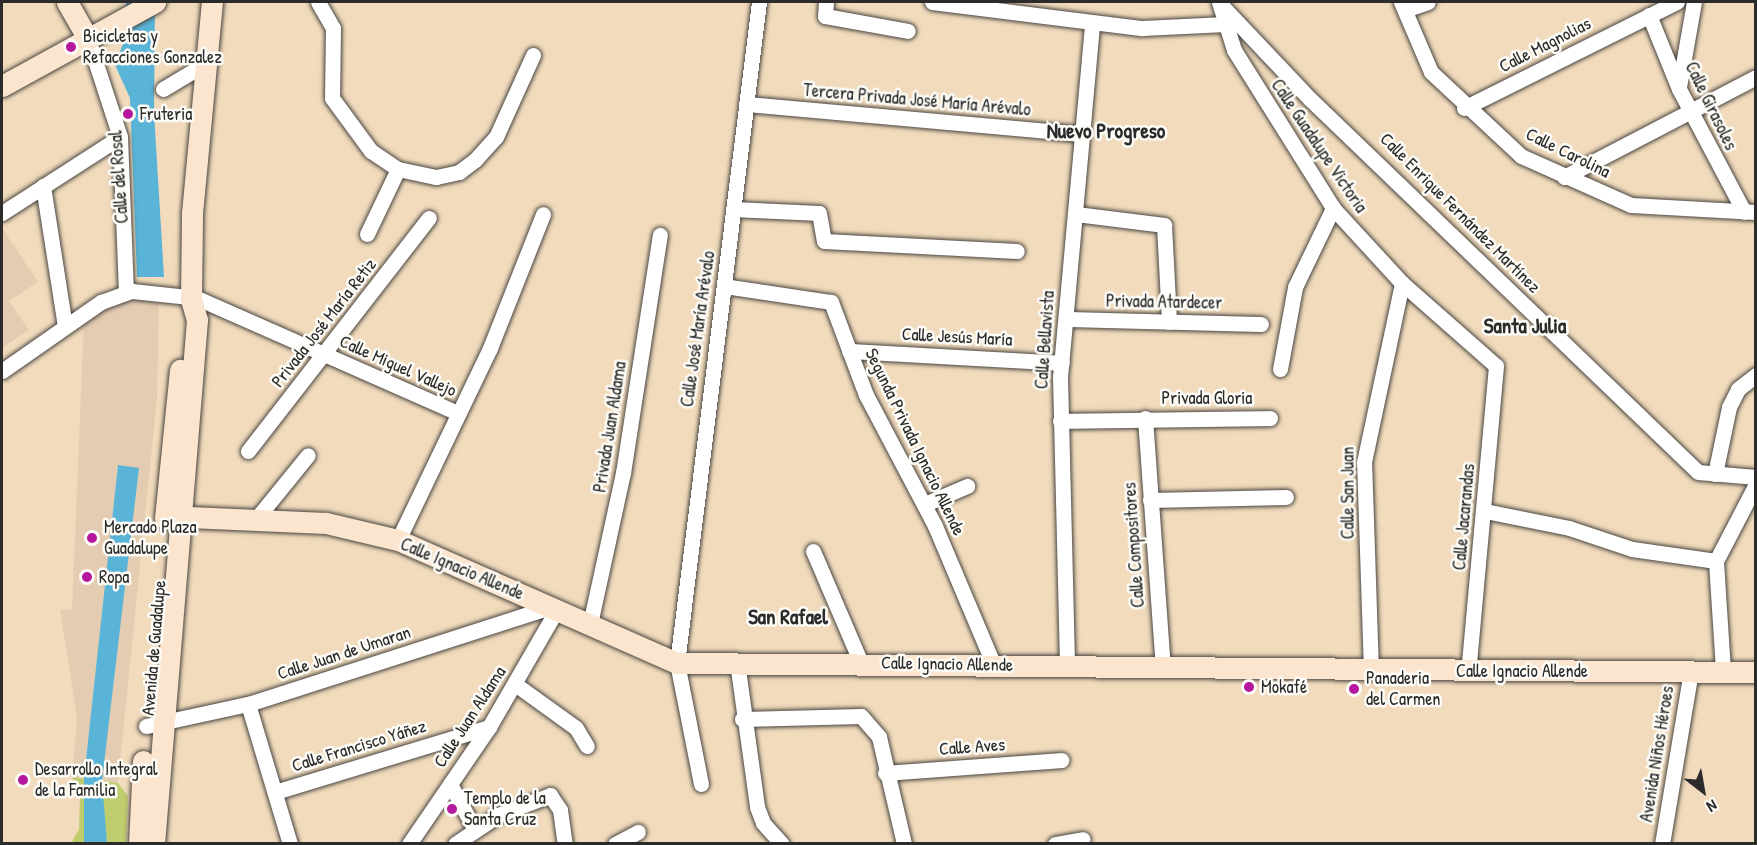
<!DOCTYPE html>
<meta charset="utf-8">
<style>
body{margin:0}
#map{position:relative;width:1757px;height:845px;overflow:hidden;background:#f1dbbc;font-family:"Patrick Hand",sans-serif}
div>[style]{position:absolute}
.built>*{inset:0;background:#e4ccb3}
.green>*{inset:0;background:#bfcd6e}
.water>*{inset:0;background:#59b4d7}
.roads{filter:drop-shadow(0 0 2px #494541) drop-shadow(0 0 2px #494541)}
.street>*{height:15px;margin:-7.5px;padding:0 7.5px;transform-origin:7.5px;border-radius:7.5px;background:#fff}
.secondary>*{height:21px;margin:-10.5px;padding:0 10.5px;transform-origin:10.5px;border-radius:10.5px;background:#fbe5cf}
.dots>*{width:16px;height:16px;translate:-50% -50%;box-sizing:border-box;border:3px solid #fdfcf7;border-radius:50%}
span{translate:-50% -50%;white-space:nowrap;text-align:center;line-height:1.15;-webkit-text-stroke:5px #fdfcf7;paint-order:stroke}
.poi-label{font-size:18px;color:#2b2b2b}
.left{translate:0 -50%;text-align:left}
.street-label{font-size:18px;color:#2b2b2b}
.quarter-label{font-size:21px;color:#2b2b2b;font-weight:700}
.frame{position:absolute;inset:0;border:3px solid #2b2b2b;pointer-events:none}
.north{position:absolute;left:1673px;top:761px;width:60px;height:60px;-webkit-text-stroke:4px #fdfcf7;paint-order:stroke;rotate:149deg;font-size:16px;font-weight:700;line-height:24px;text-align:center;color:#2b2b2b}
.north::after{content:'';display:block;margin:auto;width:21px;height:27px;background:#2b2b2b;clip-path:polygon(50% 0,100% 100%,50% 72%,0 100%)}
</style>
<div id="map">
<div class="built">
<div style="clip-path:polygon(2px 228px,38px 282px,9px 301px,29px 330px,2px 348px)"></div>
<div style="clip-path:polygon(123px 297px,159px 299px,157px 398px,118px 783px,102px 781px,138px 468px,118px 466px,84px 778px,72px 777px,77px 718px,60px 609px,72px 610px,84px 318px)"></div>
</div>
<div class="green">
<div style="clip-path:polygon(72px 777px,118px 783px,128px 796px,126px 843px,71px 844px,79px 829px,80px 795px)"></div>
</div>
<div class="water">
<div style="clip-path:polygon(126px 2px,155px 2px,154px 113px,164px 277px,137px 277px,130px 98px,115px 65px,124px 41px)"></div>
<div style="clip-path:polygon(118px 465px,139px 468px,102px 781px,107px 843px,84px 843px,84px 778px)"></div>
</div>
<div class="roads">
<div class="street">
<div style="left:318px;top:2px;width:30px;rotate:60deg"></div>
<div style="left:333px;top:28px;width:70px;rotate:90.8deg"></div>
<div style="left:332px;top:98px;width:66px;rotate:53.7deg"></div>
<div style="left:371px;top:151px;width:32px;rotate:34deg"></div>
<div style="left:398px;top:169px;width:39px;rotate:12deg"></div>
<div style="left:436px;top:177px;width:24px;rotate:-12deg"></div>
<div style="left:459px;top:172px;width:20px;rotate:-37deg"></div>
<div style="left:475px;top:160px;width:31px;rotate:-48deg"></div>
<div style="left:496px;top:137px;width:90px;rotate:-65.7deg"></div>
<div style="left:826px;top:2px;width:14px;rotate:94deg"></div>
<div style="left:825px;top:16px;width:84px;rotate:10.2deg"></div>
<div style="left:932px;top:2px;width:212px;rotate:7.1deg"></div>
<div style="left:1142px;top:28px;width:84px;rotate:-2.7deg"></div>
<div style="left:1219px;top:2px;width:50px;rotate:72.6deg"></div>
<div style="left:1234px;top:50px;width:186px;rotate:57.9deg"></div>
<div style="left:1333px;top:208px;width:102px;rotate:47.4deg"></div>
<div style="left:1402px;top:283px;width:125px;rotate:41.4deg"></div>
<div style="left:1496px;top:366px;width:307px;rotate:95.2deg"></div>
<div style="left:1401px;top:2px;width:76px;rotate:66.8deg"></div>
<div style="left:1431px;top:72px;width:123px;rotate:43deg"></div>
<div style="left:1521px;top:156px;width:120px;rotate:24deg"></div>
<div style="left:1631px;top:205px;width:125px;rotate:3.2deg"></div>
<div style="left:1222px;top:6px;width:128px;rotate:46.6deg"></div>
<div style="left:1310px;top:99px;width:538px;rotate:43.87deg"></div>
<div style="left:1698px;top:472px;width:58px;rotate:4.9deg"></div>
<div style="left:1405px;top:10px;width:24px;rotate:-19deg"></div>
<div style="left:1649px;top:15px;width:80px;rotate:67.9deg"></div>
<div style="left:1679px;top:89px;width:139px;rotate:62.1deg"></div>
<div style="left:88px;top:39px;width:103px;rotate:71.9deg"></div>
<div style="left:120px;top:137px;width:154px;rotate:87.8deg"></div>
<div style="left:1679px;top:87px;width:86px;rotate:-80deg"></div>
<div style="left:163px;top:89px;width:52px;rotate:-31deg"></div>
<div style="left:746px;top:104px;width:338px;rotate:5.1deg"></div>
<div style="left:1464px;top:108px;width:238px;rotate:-26.5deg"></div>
<div style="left:1564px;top:177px;width:216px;rotate:-27.5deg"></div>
<div style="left:43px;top:186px;width:142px;rotate:81.1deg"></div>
<div style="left:733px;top:209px;width:86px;rotate:2.7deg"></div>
<div style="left:819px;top:213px;width:28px;rotate:80deg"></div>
<div style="left:824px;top:241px;width:193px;rotate:3deg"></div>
<div style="left:2px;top:213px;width:140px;rotate:-32.8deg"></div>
<div style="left:1076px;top:214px;width:89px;rotate:7.1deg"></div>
<div style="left:1164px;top:225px;width:97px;rotate:87deg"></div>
<div style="left:367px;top:234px;width:72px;rotate:-64.5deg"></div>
<div style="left:724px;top:286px;width:108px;rotate:8.5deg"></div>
<div style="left:831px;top:302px;width:99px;rotate:69.4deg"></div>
<div style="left:866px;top:395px;width:148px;rotate:62.2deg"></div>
<div style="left:935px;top:526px;width:152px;rotate:67.1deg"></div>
<div style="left:1066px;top:319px;width:195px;rotate:1.5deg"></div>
<div style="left:849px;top:351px;width:213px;rotate:3.2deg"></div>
<div style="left:1280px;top:369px;width:83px;rotate:-79.6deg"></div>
<div style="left:1295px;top:287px;width:88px;rotate:-64.3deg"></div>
<div style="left:2px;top:371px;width:121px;rotate:-34.9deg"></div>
<div style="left:101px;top:302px;width:33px;rotate:-20deg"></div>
<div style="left:132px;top:291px;width:65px;rotate:6.1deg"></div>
<div style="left:197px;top:298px;width:285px;rotate:23.8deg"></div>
<div style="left:1145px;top:418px;width:252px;rotate:85.9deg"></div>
<div style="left:1060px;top:421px;width:210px;rotate:-0.8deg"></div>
<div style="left:248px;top:451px;width:295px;rotate:-52.2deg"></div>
<div style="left:1715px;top:474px;width:68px;rotate:-78.2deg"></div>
<div style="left:1729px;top:407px;width:20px;rotate:-63deg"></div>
<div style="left:1738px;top:389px;width:23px;rotate:-38deg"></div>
<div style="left:1150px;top:500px;width:136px;rotate:-1.3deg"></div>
<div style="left:925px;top:504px;width:46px;rotate:-23.2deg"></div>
<div style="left:1485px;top:511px;width:86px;rotate:11.4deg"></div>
<div style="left:1569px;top:528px;width:66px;rotate:18.4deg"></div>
<div style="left:1632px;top:549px;width:85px;rotate:8.1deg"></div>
<div style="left:256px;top:519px;width:82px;rotate:-50.9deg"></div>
<div style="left:398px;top:540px;width:213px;rotate:-64.4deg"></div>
<div style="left:490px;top:348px;width:144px;rotate:-68.4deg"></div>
<div style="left:813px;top:551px;width:122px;rotate:66.8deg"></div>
<div style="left:590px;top:624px;width:155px;rotate:-77.7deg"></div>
<div style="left:623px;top:473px;width:241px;rotate:-81.2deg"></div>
<div style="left:737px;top:662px;width:146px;rotate:82.1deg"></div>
<div style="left:757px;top:807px;width:17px;rotate:69deg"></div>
<div style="left:763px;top:823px;width:28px;rotate:48deg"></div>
<div style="left:1067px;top:663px;width:286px;rotate:-91.4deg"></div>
<div style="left:1060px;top:377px;width:356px;rotate:-84.8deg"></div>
<div style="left:1723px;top:670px;width:109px;rotate:-93.7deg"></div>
<div style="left:1716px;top:561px;width:87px;rotate:-62.5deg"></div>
<div style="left:1371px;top:671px;width:209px;rotate:-91.9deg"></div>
<div style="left:1364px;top:462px;width:183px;rotate:-78deg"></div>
<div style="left:515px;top:684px;width:75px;rotate:35.8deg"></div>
<div style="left:576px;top:728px;width:21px;rotate:59deg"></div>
<div style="left:248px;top:704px;width:146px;rotate:73.3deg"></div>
<div style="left:742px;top:719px;width:119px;rotate:-1.4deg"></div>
<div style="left:861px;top:716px;width:28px;rotate:49deg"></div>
<div style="left:879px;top:737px;width:110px;rotate:76.8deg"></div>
<div style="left:146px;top:726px;width:104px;rotate:-12.2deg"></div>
<div style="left:248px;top:704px;width:318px;rotate:-17.8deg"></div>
<div style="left:885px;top:773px;width:177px;rotate:-4.2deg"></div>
<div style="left:450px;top:784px;width:50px;rotate:61.4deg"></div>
<div style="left:701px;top:784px;width:123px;rotate:-101.2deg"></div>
<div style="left:677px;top:663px;width:666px;rotate:-82.93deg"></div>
<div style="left:275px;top:792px;width:224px;rotate:-16.9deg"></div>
<div style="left:409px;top:844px;width:142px;rotate:-55.6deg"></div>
<div style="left:489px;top:727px;width:136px;rotate:-60deg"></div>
<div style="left:455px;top:844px;width:52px;rotate:-34deg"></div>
<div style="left:498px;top:815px;width:56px;rotate:-21deg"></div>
<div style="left:550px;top:795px;width:18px;rotate:56deg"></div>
<div style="left:560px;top:810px;width:34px;rotate:82deg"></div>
<div style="left:615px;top:844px;width:26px;rotate:-28deg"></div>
<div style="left:1055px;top:844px;width:28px;rotate:-10deg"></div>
<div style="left:1662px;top:844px;width:176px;rotate:-80.5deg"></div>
</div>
<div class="secondary">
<div style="left:67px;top:2px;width:43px;rotate:60.4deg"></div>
<div style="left:2px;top:86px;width:175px;rotate:-28.8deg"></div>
<div style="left:166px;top:516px;width:160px;rotate:2.5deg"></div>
<div style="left:326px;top:523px;width:74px;rotate:13.3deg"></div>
<div style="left:398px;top:540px;width:305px;rotate:23.8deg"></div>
<div style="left:677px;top:663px;width:1079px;rotate:0.48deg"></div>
<div style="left:165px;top:518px;width:149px;rotate:-84.2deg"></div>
<div style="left:139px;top:844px;width:83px;rotate:-87.2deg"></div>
<div style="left:154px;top:844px;width:526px;rotate:-85.31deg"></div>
<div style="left:197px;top:320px;width:22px;rotate:-106deg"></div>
<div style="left:191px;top:299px;width:86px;rotate:-89.3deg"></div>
<div style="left:192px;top:213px;width:212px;rotate:-84.6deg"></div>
</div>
</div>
<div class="dots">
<div style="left:71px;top:47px;background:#b5179e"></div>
<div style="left:128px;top:114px;background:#b5179e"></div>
<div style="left:92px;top:538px;background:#b5179e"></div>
<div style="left:87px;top:577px;background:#b5179e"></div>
<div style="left:1249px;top:687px;background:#b5179e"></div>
<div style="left:1354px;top:689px;background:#b5179e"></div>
<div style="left:23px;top:780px;background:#b5179e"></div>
<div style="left:452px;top:809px;background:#b5179e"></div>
</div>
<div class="poi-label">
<span class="left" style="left:83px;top:47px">Bicicletas y<br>Refacciones Gonzalez</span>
<span class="left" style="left:140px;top:114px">Fruteria</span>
<span class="left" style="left:104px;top:538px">Mercado Plaza<br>Guadalupe</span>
<span class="left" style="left:99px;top:577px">Ropa</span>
<span class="left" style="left:1366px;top:689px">Panaderia<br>del Carmen</span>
<span class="left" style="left:1261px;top:687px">Mokafé</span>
<span class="left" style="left:35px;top:780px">Desarrollo Integral<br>de la Familia</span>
<span class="left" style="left:464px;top:809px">Templo de la<br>Santa Cruz</span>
</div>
<div class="street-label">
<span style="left:1545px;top:45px;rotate:-27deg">Calle Magnolias</span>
<span style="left:917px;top:100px;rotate:5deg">Tercera Privada José María Arévalo</span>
<span style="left:1711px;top:106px;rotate:64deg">Calle Girasoles</span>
<span style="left:1319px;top:146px;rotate:56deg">Calle Guadalupe Victoria</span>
<span style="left:1568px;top:153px;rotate:26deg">Calle Carolina</span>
<span style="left:119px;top:177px;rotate:-94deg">Calle del Rosal</span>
<span style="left:1460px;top:213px;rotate:45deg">Calle Enrique Fernández Martínez</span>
<span style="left:1164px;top:302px;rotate:1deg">Privada Atardecer</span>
<span style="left:324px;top:323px;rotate:-52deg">Privada José María Retiz</span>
<span style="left:698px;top:329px;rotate:-82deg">Calle José María Arévalo</span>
<span style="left:957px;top:337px;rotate:3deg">Calle Jesús María</span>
<span style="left:1045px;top:340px;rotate:-86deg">Calle Bellavista</span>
<span style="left:398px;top:366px;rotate:24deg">Calle Miguel Vallejo</span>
<span style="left:1207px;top:398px">Privada Gloria</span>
<span style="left:610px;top:427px;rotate:-81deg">Privada Juan Aldama</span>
<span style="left:915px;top:442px;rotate:64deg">Segunda Privada Ignacio Allende</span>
<span style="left:1348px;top:493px;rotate:-90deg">Calle San Juan</span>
<span style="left:1464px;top:517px;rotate:-85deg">Calle Jacarandas</span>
<span style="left:1134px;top:545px;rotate:-94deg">Calle Compositores</span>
<span style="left:462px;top:569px;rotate:23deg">Calle Ignacio Allende</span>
<span style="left:154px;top:648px;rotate:-85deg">Avenida de Guadalupe</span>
<span style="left:344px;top:653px;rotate:-18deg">Calle Juan de Umaran</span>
<span style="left:947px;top:664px;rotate:1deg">Calle Ignacio Allende</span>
<span style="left:1522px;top:671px">Calle Ignacio Allende</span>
<span style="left:470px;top:717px;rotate:-57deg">Calle Juan Aldama</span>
<span style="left:359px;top:746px;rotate:-17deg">Calle Francisco Yáñez</span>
<span style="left:972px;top:747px;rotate:-4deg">Calle Aves</span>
<span style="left:1657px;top:754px;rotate:-81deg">Avenida Niños Héroes</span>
</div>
<div class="quarter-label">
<span style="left:1106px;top:131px">Nuevo Progreso</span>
<span style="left:1525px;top:326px">Santa Julia</span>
<span style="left:788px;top:617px">San Rafael</span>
</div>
<div class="frame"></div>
<div class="north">N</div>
</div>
